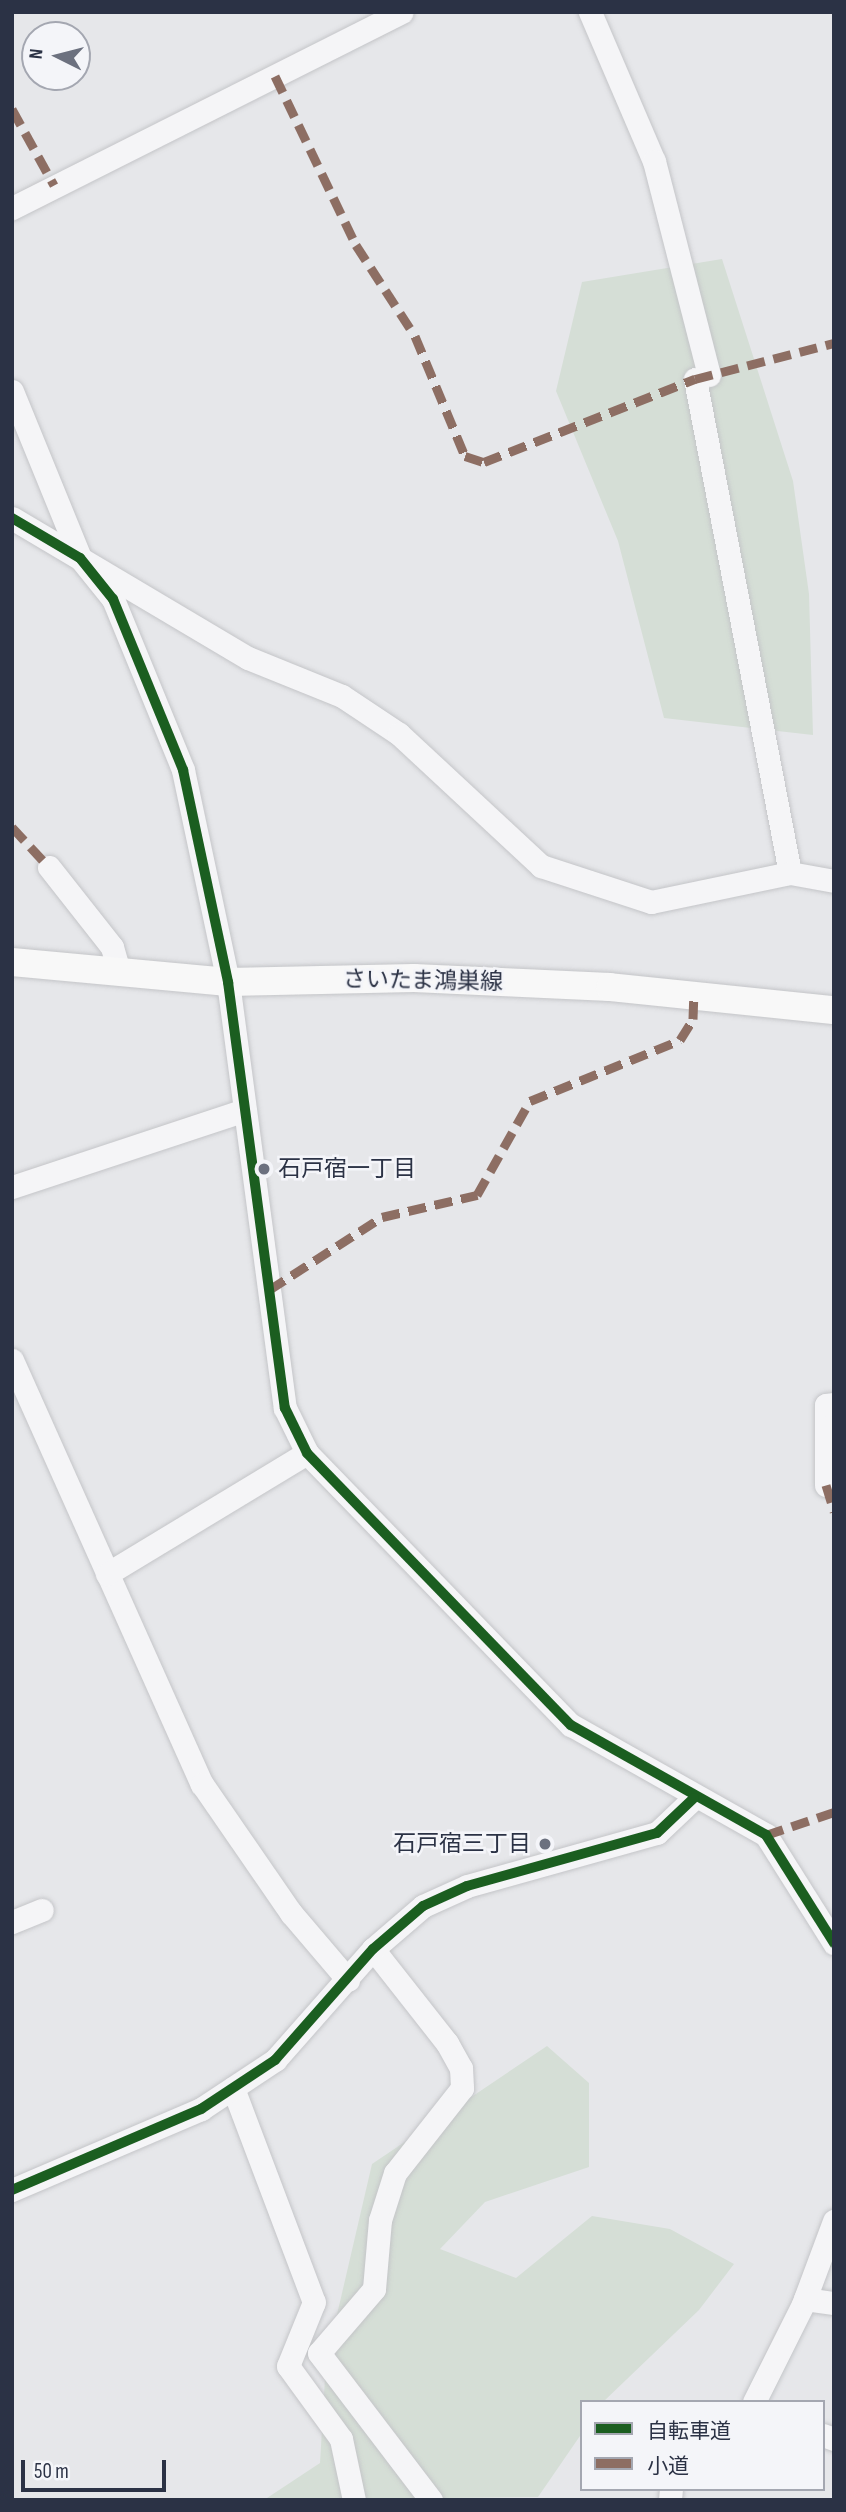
<!DOCTYPE html>
<meta charset="utf-8">
<style>
body{margin:0}
#map{position:relative;width:846px;height:2512px;overflow:hidden;background:#e6e7ea;font-family:"Sofia Sans Condensed","Noto Sans JP",sans-serif}
div>[style]{position:absolute}
.green>*{inset:0;background:#d5ded6}
.roads{filter:drop-shadow(0 0 2px #c4c5c8) drop-shadow(0 0 2px #c4c5c8)}
.minor>*{height:23px;margin:-11.5px;padding:0 11.5px;transform-origin:11.5px;border-radius:11.5px;background:#f5f5f7}
.major>*{height:28px;margin:-14px;padding:0 14px;transform-origin:14px;border-radius:14px;background:#f8f8f8}
.quiet>*{height:9px;margin-top:-4.5px;transform-origin:0;background:repeating-linear-gradient(90deg,#8d6e63 0 18px,transparent 0 27px)}
.cycleway>*{height:10px;margin:-5px;padding:0 5px;transform-origin:5px;border-radius:5px;background:#1b5e20}
.dots>*{width:19px;height:19px;translate:-50% -50%;box-sizing:border-box;border:4px solid #f4f5f9;border-radius:50%}
span{translate:-50% -50%;white-space:nowrap;text-align:center;line-height:1.15;-webkit-text-stroke:5px #f4f5f9;paint-order:stroke}
.street-label{font-size:23px;color:#2b3245}
.poi-label{font-size:23px;color:#2b3245}
.left{translate:0 -50%;text-align:left}
.right{translate:-100% -50%;text-align:right}
.frame{position:absolute;inset:0;border:14px solid #2b3245;pointer-events:none}
.legend{position:absolute;left:580px;top:2400px;width:245px;height:91px;box-sizing:border-box;background:#f4f5f9;border:2px solid #a4a7b1;margin:0;padding:9px 12px;list-style:none;font-size:21px;color:#2b3245}
.legend li{display:flex;align-items:center;gap:14px;height:35px}
.legend b{width:35px;border:2px solid #a4a7b1}
.north{position:absolute;left:21px;top:21px;width:70px;height:70px;box-sizing:border-box;background:#f4f5f9;border:2px solid #a4a7b1;border-radius:50%;rotate:276deg;font-size:19px;font-weight:700;line-height:28px;text-align:center;color:#2b3245}
.north::after{content:'';display:block;margin:auto;width:24px;height:32px;background:#6c717f;clip-path:polygon(50% 0,100% 100%,50% 72%,0 100%)}
.scale{position:absolute;left:21px;top:2460px;width:145px;height:32px;box-sizing:border-box;border:4px solid #2b3245;border-top:0;padding-left:9px;font-size:21px;line-height:24px;white-space:nowrap;color:#2b3245;-webkit-text-stroke:5px #f4f5f9;paint-order:stroke}
</style>
<div id="map">
<div class="green">
<div style="clip-path:polygon(722px 259px,793px 481px,809px 594px,813px 735px,664px 718px,618px 541px,556px 391px,582px 282px)"></div>
<div style="clip-path:polygon(547px 2046px,589px 2083px,589px 2167px,485px 2202px,440px 2249px,516px 2278px,592px 2216px,670px 2229px,734px 2264px,699px 2310px,603px 2402px,582px 2402px,582px 2433px,538px 2497px,264px 2500px,320px 2463px,326px 2362px,372px 2164px)"></div>
</div>
<div class="roads">
<div class="minor">
<div style="left:590px;top:12px;width:162px;rotate:66.8deg"></div>
<div style="left:654px;top:161px;width:221px;rotate:75.6deg"></div>
<div style="left:12px;top:208px;width:436px;rotate:-26.7deg"></div>
<div style="left:695px;top:379px;width:503px;rotate:79.11deg"></div>
<div style="left:12px;top:391px;width:180px;rotate:67.8deg"></div>
<div style="left:80px;top:558px;width:53px;rotate:51.2deg"></div>
<div style="left:113px;top:599px;width:185px;rotate:67.7deg"></div>
<div style="left:183px;top:770px;width:217px;rotate:78deg"></div>
<div style="left:228px;top:982px;width:430px;rotate:82.4deg"></div>
<div style="left:285px;top:1408px;width:50px;rotate:63.9deg"></div>
<div style="left:307px;top:1453px;width:379px;rotate:45.9deg"></div>
<div style="left:571px;top:1725px;width:224px;rotate:29.4deg"></div>
<div style="left:766px;top:1835px;width:128px;rotate:57.8deg"></div>
<div style="left:12px;top:518px;width:274px;rotate:30.7deg"></div>
<div style="left:248px;top:658px;width:101px;rotate:22deg"></div>
<div style="left:342px;top:696px;width:69px;rotate:33.7deg"></div>
<div style="left:399px;top:734px;width:194px;rotate:42.9deg"></div>
<div style="left:541px;top:866px;width:116px;rotate:18.1deg"></div>
<div style="left:651px;top:902px;width:142px;rotate:-11.8deg"></div>
<div style="left:790px;top:873px;width:45px;rotate:10.3deg"></div>
<div style="left:49px;top:867px;width:102px;rotate:51.8deg"></div>
<div style="left:112px;top:947px;width:26px;rotate:74deg"></div>
<div style="left:12px;top:1187px;width:245px;rotate:-18.3deg"></div>
<div style="left:12px;top:1360px;width:465px;rotate:65.9deg"></div>
<div style="left:202px;top:1784px;width:157px;rotate:55.4deg"></div>
<div style="left:291px;top:1913px;width:88px;rotate:49.6deg"></div>
<div style="left:826px;top:1485px;width:80px;rotate:-90deg"></div>
<div style="left:826px;top:1405px;width:8px;rotate:-7deg"></div>
<div style="left:107px;top:1574px;width:234px;rotate:-31.2deg"></div>
<div style="left:12px;top:1922px;width:32px;rotate:-22deg"></div>
<div style="left:373px;top:1949px;width:120px;rotate:51.8deg"></div>
<div style="left:447px;top:2043px;width:29px;rotate:61deg"></div>
<div style="left:461px;top:2068px;width:20px;rotate:87deg"></div>
<div style="left:462px;top:2088px;width:108px;rotate:128.2deg"></div>
<div style="left:395px;top:2173px;width:49px;rotate:107.7deg"></div>
<div style="left:380px;top:2220px;width:69px;rotate:95deg"></div>
<div style="left:374px;top:2289px;width:84px;rotate:130.7deg"></div>
<div style="left:319px;top:2353px;width:185px;rotate:52.7deg"></div>
<div style="left:233px;top:2088px;width:229px;rotate:69.3deg"></div>
<div style="left:314px;top:2302px;width:69px;rotate:112.1deg"></div>
<div style="left:288px;top:2366px;width:90px;rotate:54deg"></div>
<div style="left:341px;top:2439px;width:62px;rotate:78deg"></div>
<div style="left:12px;top:2190px;width:206px;rotate:-23.2deg"></div>
<div style="left:201px;top:2109px;width:89px;rotate:-33.5deg"></div>
<div style="left:275px;top:2060px;width:148px;rotate:-48.6deg"></div>
<div style="left:373px;top:1949px;width:66px;rotate:-40.7deg"></div>
<div style="left:423px;top:1906px;width:48px;rotate:-24.4deg"></div>
<div style="left:467px;top:1886px;width:197px;rotate:-15.6deg"></div>
<div style="left:657px;top:1833px;width:51px;rotate:-43.4deg"></div>
<div style="left:805px;top:2299px;width:29px;rotate:8deg"></div>
<div style="left:754px;top:2402px;width:110px;rotate:-63.4deg"></div>
<div style="left:803px;top:2304px;width:89px;rotate:-69.5deg"></div>
<div style="left:823px;top:2435px;width:12px;rotate:20deg"></div>
<div style="left:670px;top:2500px;width:11px;rotate:-85deg"></div>
</div>
<div class="major">
<div style="left:12px;top:962px;width:217px;rotate:5.3deg"></div>
<div style="left:228px;top:982px;width:186px;rotate:-1.2deg"></div>
<div style="left:414px;top:978px;width:196px;rotate:2.6deg"></div>
<div style="left:610px;top:987px;width:225px;rotate:5.9deg"></div>
</div>
</div>
<div class="quiet">
<div style="left:275px;top:76px;width:187px;rotate:64.4deg"></div>
<div style="left:356px;top:245px;width:108px;rotate:57deg"></div>
<div style="left:415px;top:336px;width:130px;rotate:67.4deg"></div>
<div style="left:465px;top:456px;width:20px;rotate:18deg"></div>
<div style="left:484px;top:462px;width:227px;rotate:-21.5deg"></div>
<div style="left:695px;top:379px;width:144px;rotate:-14.5deg"></div>
<div style="left:12px;top:109px;width:87px;rotate:61.1deg"></div>
<div style="left:12px;top:827px;width:54px;rotate:47.2deg"></div>
<div style="left:269px;top:1290px;width:135px;rotate:-32.9deg"></div>
<div style="left:382px;top:1217px;width:98px;rotate:-13deg"></div>
<div style="left:477px;top:1195px;width:108px;rotate:-60.6deg"></div>
<div style="left:530px;top:1101px;width:162px;rotate:-22.1deg"></div>
<div style="left:680px;top:1040px;width:25px;rotate:-58deg"></div>
<div style="left:693px;top:1019px;width:23px;rotate:-88deg"></div>
<div style="left:826px;top:1485px;width:28px;rotate:73deg"></div>
<div style="left:766px;top:1835px;width:72px;rotate:-18.7deg"></div>
</div>
<div class="cycleway">
<div style="left:12px;top:518px;width:79px;rotate:30.5deg"></div>
<div style="left:80px;top:558px;width:53px;rotate:51.2deg"></div>
<div style="left:113px;top:599px;width:185px;rotate:67.7deg"></div>
<div style="left:183px;top:770px;width:217px;rotate:78deg"></div>
<div style="left:228px;top:982px;width:430px;rotate:82.4deg"></div>
<div style="left:285px;top:1408px;width:50px;rotate:63.9deg"></div>
<div style="left:307px;top:1453px;width:379px;rotate:45.9deg"></div>
<div style="left:571px;top:1725px;width:224px;rotate:29.4deg"></div>
<div style="left:766px;top:1835px;width:128px;rotate:57.8deg"></div>
<div style="left:12px;top:2190px;width:206px;rotate:-23.2deg"></div>
<div style="left:201px;top:2109px;width:89px;rotate:-33.5deg"></div>
<div style="left:275px;top:2060px;width:148px;rotate:-48.6deg"></div>
<div style="left:373px;top:1949px;width:66px;rotate:-40.7deg"></div>
<div style="left:423px;top:1906px;width:48px;rotate:-24.4deg"></div>
<div style="left:467px;top:1886px;width:197px;rotate:-15.6deg"></div>
<div style="left:657px;top:1833px;width:51px;rotate:-43.4deg"></div>
</div>
<div class="dots">
<div style="left:264px;top:1169px;background:#6c717f"></div>
<div style="left:545px;top:1844px;background:#6c717f"></div>
</div>
<div class="street-label">
<span style="left:423px;top:981px;rotate:1deg">さいたま鴻巣線</span>
</div>
<div class="poi-label">
<span class="left" style="left:278px;top:1169px">石戸宿一丁目</span>
<span class="right" style="left:531px;top:1844px">石戸宿三丁目</span>
</div>
<div class="frame"></div>
<ul class="legend">
<li><b style="height:9px;background:#1b5e20"></b>自転車道</li>
<li><b style="height:9px;background:#8d6e63"></b>小道</li>
</ul>
<div class="north">N</div>
<div class="scale">50 m</div>
</div>
